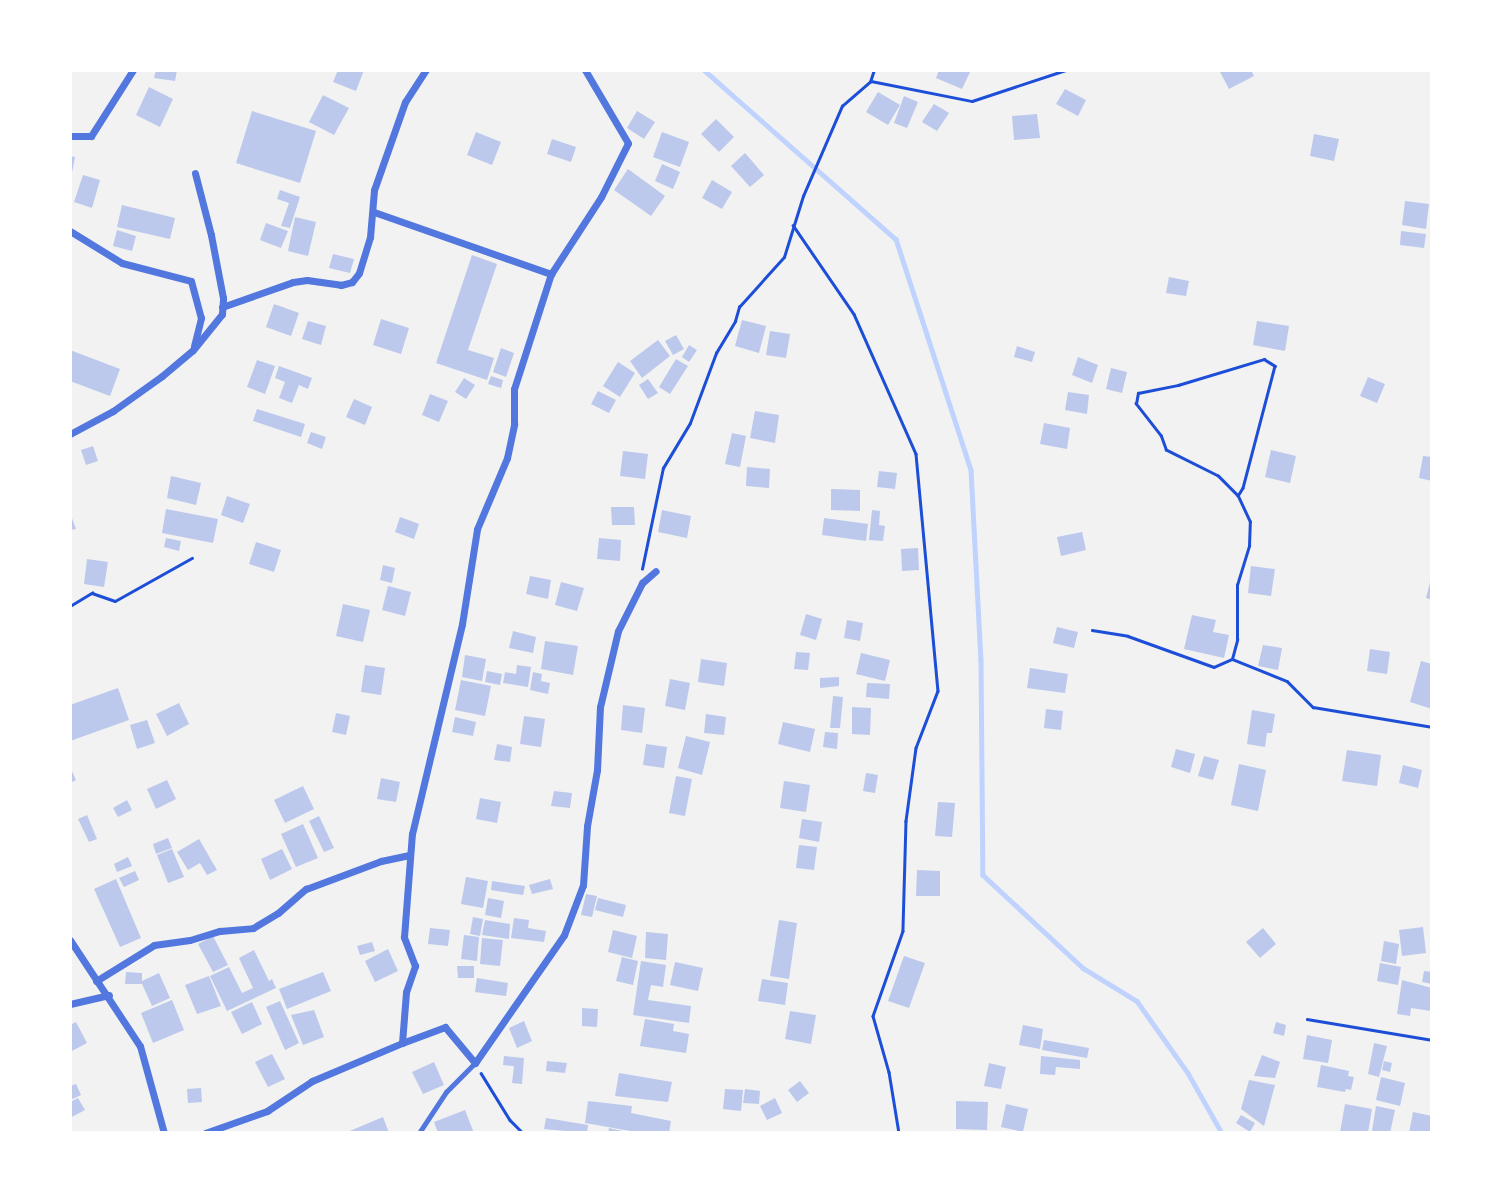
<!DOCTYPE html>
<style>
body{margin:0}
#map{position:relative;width:1502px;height:1203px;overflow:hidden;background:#f2f2f2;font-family:"Alegreya Sans",sans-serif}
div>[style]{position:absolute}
.stream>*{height:4.5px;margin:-2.25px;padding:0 2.25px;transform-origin:2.25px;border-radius:2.25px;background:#bfd3fe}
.building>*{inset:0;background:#bdc9ec}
.path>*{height:2.5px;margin:-1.25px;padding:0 1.25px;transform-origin:1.25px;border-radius:1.25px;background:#1d4ed8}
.service>*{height:4.5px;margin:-2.25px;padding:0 2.25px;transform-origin:2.25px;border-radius:2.25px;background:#5277de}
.minor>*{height:7px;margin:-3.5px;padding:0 3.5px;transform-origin:3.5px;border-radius:3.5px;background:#5277de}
span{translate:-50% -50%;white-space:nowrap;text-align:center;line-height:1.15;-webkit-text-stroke:6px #fff;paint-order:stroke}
.frame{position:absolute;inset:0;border:72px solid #fff;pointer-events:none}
</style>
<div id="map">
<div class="stream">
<div style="left:704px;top:70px;width:256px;rotate:41.4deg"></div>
<div style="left:896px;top:239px;width:243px;rotate:72deg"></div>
<div style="left:971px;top:470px;width:190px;rotate:87deg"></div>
<div style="left:981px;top:660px;width:215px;rotate:89.5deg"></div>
<div style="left:983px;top:875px;width:137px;rotate:42.9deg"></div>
<div style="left:1083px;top:968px;width:63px;rotate:31.4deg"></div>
<div style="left:1137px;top:1001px;width:88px;rotate:54.7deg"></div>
<div style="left:1188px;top:1073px;width:69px;rotate:60.5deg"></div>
</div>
<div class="building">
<div style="clip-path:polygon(156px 70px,177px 70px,175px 81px,154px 78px)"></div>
<div style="clip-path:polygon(338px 70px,364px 70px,356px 91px,333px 82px)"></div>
<div style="clip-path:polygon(939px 70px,971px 70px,962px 89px,936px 78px)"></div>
<div style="clip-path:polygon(1219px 70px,1251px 70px,1254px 76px,1229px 89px)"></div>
<div style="clip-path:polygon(149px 87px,173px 99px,160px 127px,136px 115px)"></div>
<div style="clip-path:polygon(1065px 89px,1086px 100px,1078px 116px,1056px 104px)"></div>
<div style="clip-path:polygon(878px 92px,900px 105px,888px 125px,866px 112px)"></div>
<div style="clip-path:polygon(323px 95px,349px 108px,334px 135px,309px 122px)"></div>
<div style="clip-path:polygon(904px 96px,918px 102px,907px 128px,894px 123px)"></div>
<div style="clip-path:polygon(934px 104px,949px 113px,937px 131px,922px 122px)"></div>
<div style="clip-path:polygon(252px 111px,316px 131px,300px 183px,236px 163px)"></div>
<div style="clip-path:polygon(637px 111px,655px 122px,644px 139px,627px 128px)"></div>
<div style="clip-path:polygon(1037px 114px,1040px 138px,1014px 140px,1012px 116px)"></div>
<div style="clip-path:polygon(716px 119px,734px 137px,719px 152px,701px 134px)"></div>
<div style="clip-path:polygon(476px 132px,501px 142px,492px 165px,467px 155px)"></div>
<div style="clip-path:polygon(662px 132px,689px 142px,680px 167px,653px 157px)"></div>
<div style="clip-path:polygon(1314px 134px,1339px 139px,1334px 161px,1310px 156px)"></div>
<div style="clip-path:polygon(552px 139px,576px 147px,571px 162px,547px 154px)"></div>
<div style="clip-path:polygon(745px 153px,764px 175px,750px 187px,731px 166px)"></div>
<div style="clip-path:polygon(70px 156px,75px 157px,71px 178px,70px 178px)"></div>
<div style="clip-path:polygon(662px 164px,680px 172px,673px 189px,655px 181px)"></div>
<div style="clip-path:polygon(628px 169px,665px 196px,651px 216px,614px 190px)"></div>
<div style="clip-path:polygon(83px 175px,100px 180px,92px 208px,74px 202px)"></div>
<div style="clip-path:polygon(712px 180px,732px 192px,722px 209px,702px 198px)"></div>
<div style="clip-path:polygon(280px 190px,300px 197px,290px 228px,281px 226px,289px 203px,277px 199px)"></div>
<div style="clip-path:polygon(1405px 201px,1429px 204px,1426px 229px,1402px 225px)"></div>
<div style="clip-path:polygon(122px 205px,175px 218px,170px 239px,117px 227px)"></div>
<div style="clip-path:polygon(295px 217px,316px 222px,308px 256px,288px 251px)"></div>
<div style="clip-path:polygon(266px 223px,288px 231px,281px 248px,260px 240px)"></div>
<div style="clip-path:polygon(117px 230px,136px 236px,132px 251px,113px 246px)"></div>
<div style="clip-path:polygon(1401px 231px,1426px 234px,1424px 248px,1400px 245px)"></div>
<div style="clip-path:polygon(333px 254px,354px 259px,350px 273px,329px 268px)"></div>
<div style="clip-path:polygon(472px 255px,497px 264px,468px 350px,494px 358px,487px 380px,436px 363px)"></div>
<div style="clip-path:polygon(1169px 277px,1189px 281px,1186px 296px,1166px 293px)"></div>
<div style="clip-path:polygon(274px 304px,299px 313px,291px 336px,266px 327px)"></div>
<div style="clip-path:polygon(381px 319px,409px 328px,401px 354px,373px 345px)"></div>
<div style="clip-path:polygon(742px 320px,766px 326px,759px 353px,735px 346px)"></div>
<div style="clip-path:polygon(308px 321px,326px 326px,321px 345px,302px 339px)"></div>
<div style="clip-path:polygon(1257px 321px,1289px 326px,1285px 351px,1253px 345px)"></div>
<div style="clip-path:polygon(770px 331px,790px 334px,786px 358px,766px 355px)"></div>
<div style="clip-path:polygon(676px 335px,684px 349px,673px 355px,665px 341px)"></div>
<div style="clip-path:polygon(658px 340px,670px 356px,642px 378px,630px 361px)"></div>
<div style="clip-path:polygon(689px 345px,697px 350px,689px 362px,682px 357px)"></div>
<div style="clip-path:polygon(1017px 346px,1035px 352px,1032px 362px,1014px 357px)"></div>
<div style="clip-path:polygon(501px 348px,514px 353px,506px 377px,493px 372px)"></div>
<div style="clip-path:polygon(70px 350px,120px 369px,110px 396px,70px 381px)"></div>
<div style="clip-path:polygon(1078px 357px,1098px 365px,1092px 383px,1072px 375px)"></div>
<div style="clip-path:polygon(676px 359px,688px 366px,670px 394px,659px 387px)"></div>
<div style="clip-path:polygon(257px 360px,275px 366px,265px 394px,247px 387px)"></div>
<div style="clip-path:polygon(618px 362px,635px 373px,620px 397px,603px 386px)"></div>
<div style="clip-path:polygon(279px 366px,312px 378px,308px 389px,299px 385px,292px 403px,279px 398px,285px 382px,275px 378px)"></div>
<div style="clip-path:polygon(1111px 368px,1127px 372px,1122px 393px,1106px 389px)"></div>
<div style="clip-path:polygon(491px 376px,503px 380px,501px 388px,488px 384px)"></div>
<div style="clip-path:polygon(1368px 377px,1385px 384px,1377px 403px,1360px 396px)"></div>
<div style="clip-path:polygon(464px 378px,475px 385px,466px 399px,455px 392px)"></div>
<div style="clip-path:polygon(648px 379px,658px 393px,648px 399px,639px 385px)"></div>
<div style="clip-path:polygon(598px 391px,616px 400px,609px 413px,591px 404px)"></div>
<div style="clip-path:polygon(1068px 392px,1089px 395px,1087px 414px,1065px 410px)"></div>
<div style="clip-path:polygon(430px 394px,448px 401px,439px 422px,422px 415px)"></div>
<div style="clip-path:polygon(354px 399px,372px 407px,365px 425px,346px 417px)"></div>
<div style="clip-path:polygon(257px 409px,305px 424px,301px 437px,253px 421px)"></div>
<div style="clip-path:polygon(755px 411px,779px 415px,775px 443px,750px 438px)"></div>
<div style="clip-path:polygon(1044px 423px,1070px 428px,1067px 449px,1040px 444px)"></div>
<div style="clip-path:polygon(311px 432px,326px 437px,322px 449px,307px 443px)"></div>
<div style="clip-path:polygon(732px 433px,746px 436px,740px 467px,725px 464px)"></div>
<div style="clip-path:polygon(93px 446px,98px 461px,86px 465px,81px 450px)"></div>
<div style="clip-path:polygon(1271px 450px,1296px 456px,1290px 483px,1265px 477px)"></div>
<div style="clip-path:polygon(623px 451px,648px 454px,645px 479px,620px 476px)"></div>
<div style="clip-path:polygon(1423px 456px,1432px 457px,1432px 481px,1419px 478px)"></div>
<div style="clip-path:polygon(747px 467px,770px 469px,769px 488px,746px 486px)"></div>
<div style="clip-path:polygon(879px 471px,897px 473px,895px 489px,877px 487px)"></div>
<div style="clip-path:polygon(171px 476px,201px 483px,196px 505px,167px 498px)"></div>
<div style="clip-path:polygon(831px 489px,860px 490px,860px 511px,831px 510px)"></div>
<div style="clip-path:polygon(227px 496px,250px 504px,243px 523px,221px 515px)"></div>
<div style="clip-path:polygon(611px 507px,634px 507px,635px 525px,612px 525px)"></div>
<div style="clip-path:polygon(166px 509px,218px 519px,213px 543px,162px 533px)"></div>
<div style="clip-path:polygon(662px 510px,691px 516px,687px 538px,658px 532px)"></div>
<div style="clip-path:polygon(872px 510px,880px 511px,879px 525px,885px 526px,883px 541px,869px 540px)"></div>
<div style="clip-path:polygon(70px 513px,76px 529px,70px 530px)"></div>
<div style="clip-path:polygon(400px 517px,419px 524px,414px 539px,395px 532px)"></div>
<div style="clip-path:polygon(824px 518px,868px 524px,866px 541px,822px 535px)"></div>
<div style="clip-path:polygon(1082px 532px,1086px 550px,1061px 556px,1057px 537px)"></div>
<div style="clip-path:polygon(166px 538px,181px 541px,179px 551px,164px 547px)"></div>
<div style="clip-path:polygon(599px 538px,621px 540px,620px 561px,597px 559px)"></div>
<div style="clip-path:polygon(256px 542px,281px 550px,274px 572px,249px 564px)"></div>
<div style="clip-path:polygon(918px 548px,919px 570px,902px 571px,901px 549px)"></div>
<div style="clip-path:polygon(87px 559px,108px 562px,104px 587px,84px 584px)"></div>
<div style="clip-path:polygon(383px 565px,395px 568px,392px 583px,380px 580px)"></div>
<div style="clip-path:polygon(1251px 566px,1275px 569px,1271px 596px,1248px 593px)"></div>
<div style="clip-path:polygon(530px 576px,551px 580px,548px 599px,526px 594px)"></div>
<div style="clip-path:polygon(1431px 578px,1432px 578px,1432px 600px,1426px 598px)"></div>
<div style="clip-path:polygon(561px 582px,584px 588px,577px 611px,555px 605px)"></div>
<div style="clip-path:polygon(388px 586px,411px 592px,405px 616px,382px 610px)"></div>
<div style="clip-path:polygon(343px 604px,370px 610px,363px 642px,336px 636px)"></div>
<div style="clip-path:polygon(806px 614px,822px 619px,816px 640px,800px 635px)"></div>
<div style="clip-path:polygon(1192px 615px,1216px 620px,1213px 632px,1229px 635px,1224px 658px,1184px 649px)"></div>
<div style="clip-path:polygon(847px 620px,863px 623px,860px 641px,844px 638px)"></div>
<div style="clip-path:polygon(1057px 627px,1078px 632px,1074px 648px,1053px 643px)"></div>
<div style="clip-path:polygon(513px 631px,536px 637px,533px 653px,509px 648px)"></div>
<div style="clip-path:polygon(545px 641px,578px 646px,573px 675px,541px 669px)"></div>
<div style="clip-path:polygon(1263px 645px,1282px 648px,1278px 670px,1258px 666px)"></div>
<div style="clip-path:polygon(1370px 649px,1390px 652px,1387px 674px,1367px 671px)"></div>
<div style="clip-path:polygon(796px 652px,810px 653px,808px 670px,794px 669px)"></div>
<div style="clip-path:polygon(861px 653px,890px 660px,885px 681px,856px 674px)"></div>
<div style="clip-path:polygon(465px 655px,486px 659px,482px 681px,462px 677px)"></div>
<div style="clip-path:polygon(701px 659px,727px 663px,724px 686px,698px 682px)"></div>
<div style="clip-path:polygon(1421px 661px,1432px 664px,1432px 709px,1410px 702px)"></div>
<div style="clip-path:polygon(365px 665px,385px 668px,381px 695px,361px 692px)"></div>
<div style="clip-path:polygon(517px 665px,531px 667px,528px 687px,503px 683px,505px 672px,516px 674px)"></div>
<div style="clip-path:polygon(1030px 668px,1068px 674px,1065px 693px,1027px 688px)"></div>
<div style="clip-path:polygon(487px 671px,502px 674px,500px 685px,485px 682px)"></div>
<div style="clip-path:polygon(533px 672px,542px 674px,541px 681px,550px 683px,548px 694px,530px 690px)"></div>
<div style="clip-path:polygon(839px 677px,839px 686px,820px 688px,820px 678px)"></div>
<div style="clip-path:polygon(670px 679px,690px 683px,685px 710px,665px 706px)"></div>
<div style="clip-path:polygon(461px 680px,491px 686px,485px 716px,455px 710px)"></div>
<div style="clip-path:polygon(867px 683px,890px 684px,889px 699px,866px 697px)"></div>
<div style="clip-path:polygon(118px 688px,129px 720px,70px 741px,70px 705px)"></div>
<div style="clip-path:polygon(833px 696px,843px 697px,840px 728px,830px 728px)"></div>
<div style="clip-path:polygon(179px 703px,189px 724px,167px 736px,156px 714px)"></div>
<div style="clip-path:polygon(623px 705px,645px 708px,642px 733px,621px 730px)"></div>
<div style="clip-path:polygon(852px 707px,871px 708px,870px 735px,852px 734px)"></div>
<div style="clip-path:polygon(1046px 709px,1063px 711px,1061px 730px,1044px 728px)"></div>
<div style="clip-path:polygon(1252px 710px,1275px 714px,1272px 733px,1267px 733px,1265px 747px,1247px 744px)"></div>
<div style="clip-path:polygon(336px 713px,350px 716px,346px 735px,332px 732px)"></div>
<div style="clip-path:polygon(706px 714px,726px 717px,724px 735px,704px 733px)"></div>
<div style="clip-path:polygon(524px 716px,545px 719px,541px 747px,520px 744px)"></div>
<div style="clip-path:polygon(455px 717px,476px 722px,473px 736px,452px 732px)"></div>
<div style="clip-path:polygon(147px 720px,155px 743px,137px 749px,130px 725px)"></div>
<div style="clip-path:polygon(783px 722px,815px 729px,810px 752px,778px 744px)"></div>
<div style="clip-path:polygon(825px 732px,838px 733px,837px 749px,823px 747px)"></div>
<div style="clip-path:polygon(686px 736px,710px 742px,702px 775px,678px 768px)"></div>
<div style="clip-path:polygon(497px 744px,512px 747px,510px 762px,494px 760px)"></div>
<div style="clip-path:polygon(646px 744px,667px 747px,664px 768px,643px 765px)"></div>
<div style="clip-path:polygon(1176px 749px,1195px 754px,1190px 773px,1171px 767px)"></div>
<div style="clip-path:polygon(1347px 750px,1381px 755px,1377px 786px,1342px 781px)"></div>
<div style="clip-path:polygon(1204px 756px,1219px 760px,1213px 780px,1198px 776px)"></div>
<div style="clip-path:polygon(1239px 764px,1266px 770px,1258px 811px,1231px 805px)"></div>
<div style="clip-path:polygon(1403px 765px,1422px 770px,1418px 788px,1399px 783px)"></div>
<div style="clip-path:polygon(70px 767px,76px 780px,70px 783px)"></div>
<div style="clip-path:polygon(866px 773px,878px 775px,875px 793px,863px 791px)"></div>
<div style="clip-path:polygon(676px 776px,692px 779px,685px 816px,669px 813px)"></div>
<div style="clip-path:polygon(381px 778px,400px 782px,396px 802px,377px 799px)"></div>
<div style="clip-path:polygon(167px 780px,176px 799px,156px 809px,147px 789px)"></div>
<div style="clip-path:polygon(784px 781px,810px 785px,806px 812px,780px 808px)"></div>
<div style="clip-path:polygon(303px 786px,314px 809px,285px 823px,274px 800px)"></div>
<div style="clip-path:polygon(554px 791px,572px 793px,570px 808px,551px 806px)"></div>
<div style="clip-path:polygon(480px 798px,501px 802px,497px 823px,476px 819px)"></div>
<div style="clip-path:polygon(127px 800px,132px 810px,118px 817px,113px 808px)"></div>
<div style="clip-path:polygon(938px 802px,955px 803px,952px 837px,935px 836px)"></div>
<div style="clip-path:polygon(87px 815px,97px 839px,89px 842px,78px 819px)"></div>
<div style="clip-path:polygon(319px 816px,334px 848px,324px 852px,309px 821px)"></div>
<div style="clip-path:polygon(802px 819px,822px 822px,819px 842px,799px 838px)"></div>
<div style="clip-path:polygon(303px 824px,318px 858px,296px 867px,281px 834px)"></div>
<div style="clip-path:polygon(168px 838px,172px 848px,156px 854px,153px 844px)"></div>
<div style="clip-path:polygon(199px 839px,217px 870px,207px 875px,200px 863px,188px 870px,177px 852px)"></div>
<div style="clip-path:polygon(799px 845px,817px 847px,814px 870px,796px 868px)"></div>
<div style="clip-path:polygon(172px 849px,184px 877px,168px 883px,157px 855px)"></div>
<div style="clip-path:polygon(282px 849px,292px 869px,270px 880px,261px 859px)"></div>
<div style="clip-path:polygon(128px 857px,132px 866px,117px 872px,114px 864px)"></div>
<div style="clip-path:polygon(917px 870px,940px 871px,940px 896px,916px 896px)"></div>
<div style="clip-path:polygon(135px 871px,139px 880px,124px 887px,119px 878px)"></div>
<div style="clip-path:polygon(466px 877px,488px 881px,483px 908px,461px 904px)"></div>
<div style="clip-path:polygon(116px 879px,141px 938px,120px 947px,94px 889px)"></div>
<div style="clip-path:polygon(550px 879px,553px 889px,532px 894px,529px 885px)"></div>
<div style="clip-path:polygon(492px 881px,525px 886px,523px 895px,491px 890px)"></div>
<div style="clip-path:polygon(586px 894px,597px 896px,592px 917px,581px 915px)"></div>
<div style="clip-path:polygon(488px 898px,504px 901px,501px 918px,485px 915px)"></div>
<div style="clip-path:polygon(598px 898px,626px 905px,623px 917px,595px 910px)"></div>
<div style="clip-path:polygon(473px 917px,483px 919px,480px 936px,470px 934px)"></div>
<div style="clip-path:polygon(514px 918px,529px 920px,528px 928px,546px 931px,544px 942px,511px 938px)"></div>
<div style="clip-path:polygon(485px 920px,510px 924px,509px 939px,482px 935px)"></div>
<div style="clip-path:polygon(779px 920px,797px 923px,789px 979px,770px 976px)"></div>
<div style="clip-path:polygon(1423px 927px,1426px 953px,1402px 956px,1399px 930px)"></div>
<div style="clip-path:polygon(430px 928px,450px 930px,448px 946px,428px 944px)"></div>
<div style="clip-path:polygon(1263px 928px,1276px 944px,1260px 958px,1246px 942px)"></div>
<div style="clip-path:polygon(613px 930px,637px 936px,632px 958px,608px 952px)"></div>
<div style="clip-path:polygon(646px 932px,668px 934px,666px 960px,645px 958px)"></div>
<div style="clip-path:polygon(464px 935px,479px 937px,477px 961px,461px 959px)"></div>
<div style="clip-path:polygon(213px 936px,228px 965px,213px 972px,198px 944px)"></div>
<div style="clip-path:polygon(482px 938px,503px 940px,500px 966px,480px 964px)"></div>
<div style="clip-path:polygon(1384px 941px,1399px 944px,1396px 964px,1381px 961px)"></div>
<div style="clip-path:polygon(372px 942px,375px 951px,360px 955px,357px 946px)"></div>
<div style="clip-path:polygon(388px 949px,398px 971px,375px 982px,365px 961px)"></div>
<div style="clip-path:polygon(254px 950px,269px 981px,272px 979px,276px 988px,227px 1011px,210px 976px,229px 967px,242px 993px,253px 988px,239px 958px)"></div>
<div style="clip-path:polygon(904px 956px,925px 963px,909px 1008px,888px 1001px)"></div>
<div style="clip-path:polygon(622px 957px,638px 961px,633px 985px,616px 981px)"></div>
<div style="clip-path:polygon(641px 961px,666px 965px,663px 987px,651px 985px,648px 1000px,691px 1006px,689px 1023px,633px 1015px)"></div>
<div style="clip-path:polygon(675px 962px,703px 968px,698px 991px,670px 985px)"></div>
<div style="clip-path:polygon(1380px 963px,1401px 967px,1398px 985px,1377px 981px)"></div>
<div style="clip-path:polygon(457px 966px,474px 966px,474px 978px,458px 978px)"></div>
<div style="clip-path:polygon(1424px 971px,1432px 972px,1432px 984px,1422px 982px)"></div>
<div style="clip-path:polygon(126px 972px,142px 973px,142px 981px,159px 973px,170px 998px,152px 1006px,142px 984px,125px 984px)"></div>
<div style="clip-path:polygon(323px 972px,331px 991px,287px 1009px,279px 989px)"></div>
<div style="clip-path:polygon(209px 976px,221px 1006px,197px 1014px,185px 985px)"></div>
<div style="clip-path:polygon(477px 978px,508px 983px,506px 996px,475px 992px)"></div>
<div style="clip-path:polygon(762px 979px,788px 983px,785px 1005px,758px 1001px)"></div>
<div style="clip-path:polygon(1402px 980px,1432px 988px,1431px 1011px,1411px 1008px,1410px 1016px,1397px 1014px)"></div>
<div style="clip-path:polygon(172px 1000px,184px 1030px,153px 1043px,141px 1013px)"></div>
<div style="clip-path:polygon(280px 1001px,299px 1043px,285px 1050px,266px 1007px)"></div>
<div style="clip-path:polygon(252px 1002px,262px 1024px,242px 1034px,231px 1012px)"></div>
<div style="clip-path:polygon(582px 1008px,598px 1009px,597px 1027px,582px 1026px)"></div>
<div style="clip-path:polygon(314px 1010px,324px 1037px,303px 1045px,291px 1015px)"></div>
<div style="clip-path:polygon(790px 1011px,816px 1015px,811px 1044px,785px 1039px)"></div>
<div style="clip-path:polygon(645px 1019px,674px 1024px,673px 1031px,689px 1034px,686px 1053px,640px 1046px)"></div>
<div style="clip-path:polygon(524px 1021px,532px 1041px,517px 1048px,509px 1028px)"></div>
<div style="clip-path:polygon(76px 1022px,87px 1043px,70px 1052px,70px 1025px)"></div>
<div style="clip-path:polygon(1276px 1022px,1286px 1025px,1284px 1036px,1273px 1033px)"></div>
<div style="clip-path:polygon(1023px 1025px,1043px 1029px,1040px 1049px,1019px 1045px)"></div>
<div style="clip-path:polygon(1307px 1035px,1332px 1040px,1328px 1063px,1303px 1059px)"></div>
<div style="clip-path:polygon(1044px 1040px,1089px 1048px,1087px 1058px,1042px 1050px)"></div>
<div style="clip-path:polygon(1374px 1043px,1387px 1046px,1379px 1077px,1368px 1074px)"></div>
<div style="clip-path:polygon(272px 1054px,285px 1079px,268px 1087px,255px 1062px)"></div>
<div style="clip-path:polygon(1262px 1055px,1280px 1062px,1275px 1078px,1254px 1076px)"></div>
<div style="clip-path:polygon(504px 1056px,524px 1058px,522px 1084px,512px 1083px,514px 1066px,503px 1065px)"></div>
<div style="clip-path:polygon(1041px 1056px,1080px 1060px,1080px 1069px,1056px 1067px,1055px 1075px,1040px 1074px)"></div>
<div style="clip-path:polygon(547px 1061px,567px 1063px,565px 1073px,546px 1071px)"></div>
<div style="clip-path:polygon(1384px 1061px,1392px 1063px,1390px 1072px,1382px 1070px)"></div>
<div style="clip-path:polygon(434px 1062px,444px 1085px,423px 1094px,412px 1072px)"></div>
<div style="clip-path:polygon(989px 1063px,1006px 1067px,1001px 1089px,984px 1086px)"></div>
<div style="clip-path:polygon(1321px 1065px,1349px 1071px,1348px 1076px,1354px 1077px,1351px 1090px,1346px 1089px,1345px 1092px,1317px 1087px)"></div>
<div style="clip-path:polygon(619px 1073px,672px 1082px,668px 1102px,615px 1096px)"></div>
<div style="clip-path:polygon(1381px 1077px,1405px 1083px,1400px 1106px,1376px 1100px)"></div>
<div style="clip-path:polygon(1249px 1080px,1275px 1085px,1264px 1126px,1241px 1109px)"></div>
<div style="clip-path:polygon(800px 1081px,809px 1093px,797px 1102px,788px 1090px)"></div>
<div style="clip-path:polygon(76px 1084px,81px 1095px,70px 1100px,70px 1086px)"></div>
<div style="clip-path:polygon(201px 1088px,202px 1102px,188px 1103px,187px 1089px)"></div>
<div style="clip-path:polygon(725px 1089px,743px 1090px,741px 1111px,723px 1109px)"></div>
<div style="clip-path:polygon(745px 1089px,760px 1091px,759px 1104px,743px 1103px)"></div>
<div style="clip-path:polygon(78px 1098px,85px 1110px,70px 1118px,70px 1102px)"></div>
<div style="clip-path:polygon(775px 1098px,782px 1113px,767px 1120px,760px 1106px)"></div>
<div style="clip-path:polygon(588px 1101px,632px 1106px,631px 1113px,671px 1121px,669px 1133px,642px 1133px,585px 1123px)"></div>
<div style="clip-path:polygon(956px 1101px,988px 1102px,987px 1130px,956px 1129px)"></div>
<div style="clip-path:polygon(1006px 1104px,1028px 1109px,1023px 1132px,1001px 1127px)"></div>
<div style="clip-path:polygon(1345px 1104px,1372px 1109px,1368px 1133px,1340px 1132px)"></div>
<div style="clip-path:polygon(1376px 1106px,1395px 1110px,1390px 1133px,1372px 1131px)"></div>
<div style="clip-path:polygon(465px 1110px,474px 1133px,438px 1133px,434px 1122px)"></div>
<div style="clip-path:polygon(1413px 1112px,1432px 1116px,1431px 1133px,1409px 1133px)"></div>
<div style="clip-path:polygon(1241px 1115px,1255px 1123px,1250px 1132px,1236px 1123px)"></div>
<div style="clip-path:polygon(383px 1117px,389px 1133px,345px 1133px)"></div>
<div style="clip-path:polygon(546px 1118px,588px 1125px,587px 1133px,544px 1129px)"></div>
<div style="clip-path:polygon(609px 1128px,627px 1132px,626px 1133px,608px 1133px)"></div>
</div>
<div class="path">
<div style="left:871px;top:81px;width:103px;rotate:11.2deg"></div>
<div style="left:972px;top:101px;width:99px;rotate:-18.3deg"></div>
<div style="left:793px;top:225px;width:108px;rotate:55.6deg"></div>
<div style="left:854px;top:314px;width:153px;rotate:66.1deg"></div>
<div style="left:916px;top:454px;width:238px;rotate:84.7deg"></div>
<div style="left:938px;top:691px;width:61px;rotate:111.1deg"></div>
<div style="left:916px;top:748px;width:74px;rotate:97.8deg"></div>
<div style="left:906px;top:821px;width:110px;rotate:91.6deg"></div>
<div style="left:903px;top:931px;width:90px;rotate:109.4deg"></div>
<div style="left:873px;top:1016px;width:58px;rotate:74.1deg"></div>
<div style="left:889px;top:1072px;width:62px;rotate:80.7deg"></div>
<div style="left:642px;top:569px;width:103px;rotate:-78.3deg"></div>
<div style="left:663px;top:468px;width:52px;rotate:-59deg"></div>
<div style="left:690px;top:423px;width:75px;rotate:-69.6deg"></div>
<div style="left:716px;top:353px;width:37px;rotate:-59deg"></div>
<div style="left:735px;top:321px;width:15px;rotate:-74deg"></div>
<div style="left:739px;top:307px;width:67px;rotate:-48deg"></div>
<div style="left:784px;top:257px;width:64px;rotate:-72.7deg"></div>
<div style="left:803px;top:196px;width:98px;rotate:-66.6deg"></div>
<div style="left:842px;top:106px;width:37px;rotate:-41deg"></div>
<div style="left:870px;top:82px;width:13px;rotate:-72deg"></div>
<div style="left:70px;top:606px;width:26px;rotate:-31deg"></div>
<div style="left:92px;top:593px;width:24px;rotate:19deg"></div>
<div style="left:115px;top:601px;width:88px;rotate:-29.2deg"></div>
<div style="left:1092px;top:630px;width:36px;rotate:9deg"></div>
<div style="left:1128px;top:636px;width:91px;rotate:19.8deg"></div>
<div style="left:1214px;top:667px;width:20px;rotate:-24deg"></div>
<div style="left:1232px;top:659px;width:59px;rotate:21.8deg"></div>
<div style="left:1287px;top:681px;width:37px;rotate:45deg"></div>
<div style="left:1313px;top:707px;width:121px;rotate:9.5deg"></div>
<div style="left:1232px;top:659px;width:20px;rotate:-75deg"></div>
<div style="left:1237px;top:640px;width:55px;rotate:-90deg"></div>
<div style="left:1237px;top:585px;width:41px;rotate:-72.9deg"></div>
<div style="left:1249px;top:546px;width:24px;rotate:-88deg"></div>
<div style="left:1250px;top:522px;width:29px;rotate:-115deg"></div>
<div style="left:1238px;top:496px;width:28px;rotate:-135deg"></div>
<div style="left:1218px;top:476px;width:58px;rotate:-153.4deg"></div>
<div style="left:1166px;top:450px;width:15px;rotate:-110deg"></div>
<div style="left:1161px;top:436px;width:41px;rotate:-128deg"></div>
<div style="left:1136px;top:404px;width:11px;rotate:-80deg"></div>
<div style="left:1138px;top:393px;width:41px;rotate:-11.3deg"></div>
<div style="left:1178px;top:385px;width:90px;rotate:-16.8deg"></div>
<div style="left:1264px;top:359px;width:13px;rotate:32deg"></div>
<div style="left:1275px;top:366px;width:126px;rotate:104.7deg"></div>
<div style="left:1243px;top:488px;width:9px;rotate:122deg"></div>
<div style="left:1307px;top:1019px;width:127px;rotate:9.5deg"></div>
<div style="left:481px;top:1073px;width:55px;rotate:58.3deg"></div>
<div style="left:510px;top:1120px;width:18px;rotate:45deg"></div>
</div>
<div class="service">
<div style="left:419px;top:1133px;width:49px;rotate:-56.6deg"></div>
<div style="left:446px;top:1092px;width:41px;rotate:-45deg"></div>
</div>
<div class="minor">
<div style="left:70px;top:136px;width:21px"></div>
<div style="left:91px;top:136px;width:78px;rotate:-57.5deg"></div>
<div style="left:374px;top:212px;width:188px;rotate:19.3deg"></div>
<div style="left:70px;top:231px;width:61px;rotate:31.6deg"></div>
<div style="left:122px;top:263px;width:71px;rotate:14.6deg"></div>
<div style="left:191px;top:281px;width:38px;rotate:75deg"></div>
<div style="left:201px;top:318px;width:29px;rotate:104deg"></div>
<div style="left:222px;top:307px;width:75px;rotate:-19.4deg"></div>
<div style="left:293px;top:282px;width:14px;rotate:-8deg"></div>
<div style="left:307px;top:280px;width:34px;rotate:8deg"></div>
<div style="left:341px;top:285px;width:11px;rotate:-15deg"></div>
<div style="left:352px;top:282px;width:11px;rotate:-52deg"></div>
<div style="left:359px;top:273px;width:38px;rotate:-73deg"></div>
<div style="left:370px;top:237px;width:47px;rotate:-85.1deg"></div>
<div style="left:374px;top:190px;width:93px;rotate:-70.6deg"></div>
<div style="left:405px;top:102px;width:38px;rotate:-57deg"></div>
<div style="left:70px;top:434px;width:49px;rotate:-28.1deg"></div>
<div style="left:113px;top:411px;width:60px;rotate:-35.5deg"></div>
<div style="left:162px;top:376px;width:40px;rotate:-40deg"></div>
<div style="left:193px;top:350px;width:46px;rotate:-51.1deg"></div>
<div style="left:222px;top:314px;width:16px;rotate:-86deg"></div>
<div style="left:223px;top:298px;width:64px;rotate:-100.8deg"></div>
<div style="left:211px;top:235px;width:64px;rotate:-104.5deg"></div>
<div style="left:70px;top:940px;width:127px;rotate:56.6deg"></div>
<div style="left:140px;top:1046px;width:90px;rotate:74.6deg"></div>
<div style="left:96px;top:981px;width:68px;rotate:-31.8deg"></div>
<div style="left:154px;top:945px;width:36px;rotate:-8deg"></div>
<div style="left:190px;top:940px;width:31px;rotate:-17deg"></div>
<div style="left:220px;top:931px;width:33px;rotate:-5deg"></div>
<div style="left:253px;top:928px;width:29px;rotate:-31deg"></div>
<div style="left:278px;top:913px;width:37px;rotate:-41deg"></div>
<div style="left:306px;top:889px;width:80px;rotate:-20.5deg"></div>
<div style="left:381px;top:861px;width:29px;rotate:-12deg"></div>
<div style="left:70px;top:1004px;width:40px;rotate:-13deg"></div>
<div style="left:402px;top:1043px;width:46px;rotate:-20.4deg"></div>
<div style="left:445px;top:1027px;width:47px;rotate:50.2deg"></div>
<div style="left:475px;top:1063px;width:156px;rotate:-55.2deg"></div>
<div style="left:564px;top:935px;width:53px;rotate:-69.2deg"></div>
<div style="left:583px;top:885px;width:59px;rotate:-86.1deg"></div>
<div style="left:587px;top:826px;width:57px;rotate:-79.9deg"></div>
<div style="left:597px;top:770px;width:63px;rotate:-87.3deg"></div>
<div style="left:600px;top:707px;width:78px;rotate:-76.7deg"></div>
<div style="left:618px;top:631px;width:54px;rotate:-63.4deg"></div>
<div style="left:642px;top:583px;width:18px;rotate:-41deg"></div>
<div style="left:205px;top:1133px;width:66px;rotate:-19.5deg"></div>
<div style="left:267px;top:1111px;width:54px;rotate:-33.7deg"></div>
<div style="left:312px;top:1081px;width:98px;rotate:-22.9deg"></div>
<div style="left:402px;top:1043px;width:51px;rotate:-85.5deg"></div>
<div style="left:406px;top:992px;width:28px;rotate:-71deg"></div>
<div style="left:415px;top:966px;width:31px;rotate:-111deg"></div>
<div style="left:404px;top:937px;width:103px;rotate:-85.6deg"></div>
<div style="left:412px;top:834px;width:216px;rotate:-76.6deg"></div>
<div style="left:462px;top:624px;width:96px;rotate:-81deg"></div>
<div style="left:477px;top:529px;width:77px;rotate:-67.1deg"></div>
<div style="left:507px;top:458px;width:35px;rotate:-78deg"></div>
<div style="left:514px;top:424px;width:35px;rotate:-90deg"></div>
<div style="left:514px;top:389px;width:121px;rotate:-72.2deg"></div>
<div style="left:551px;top:274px;width:92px;rotate:-57deg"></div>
<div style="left:601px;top:197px;width:60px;rotate:-63.4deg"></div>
<div style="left:628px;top:143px;width:85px;rotate:-120.5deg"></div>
</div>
<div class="frame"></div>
</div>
